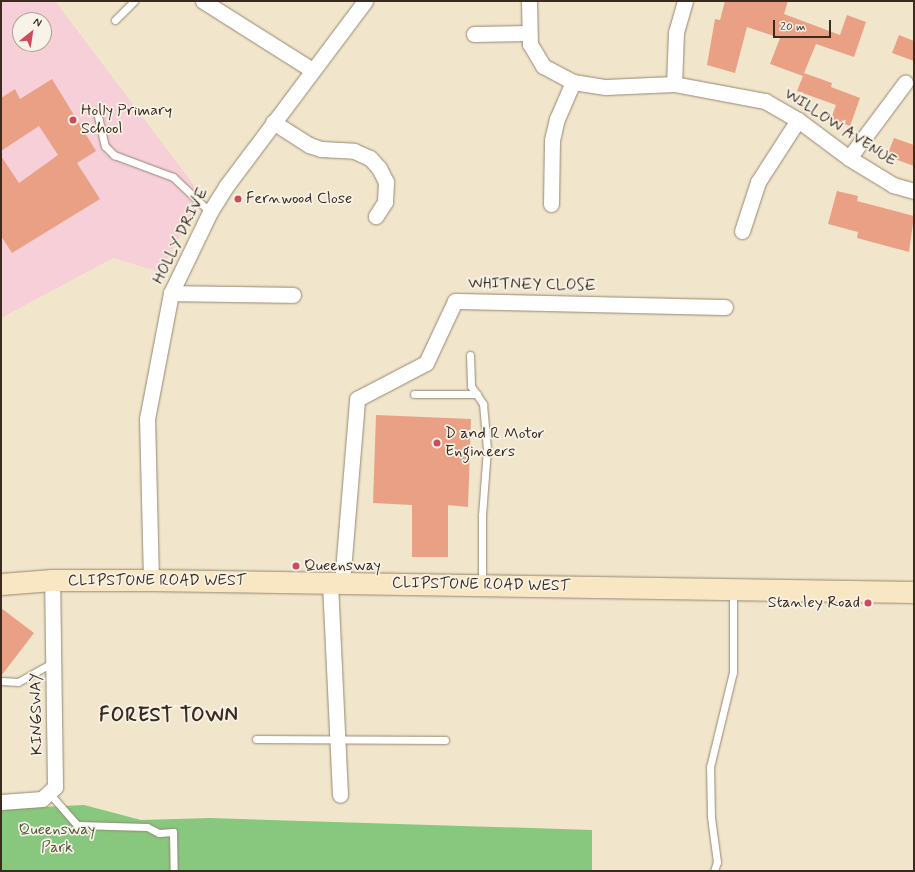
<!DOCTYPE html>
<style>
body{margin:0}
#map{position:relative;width:915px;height:872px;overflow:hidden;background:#f1e5cb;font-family:Mynerve,sans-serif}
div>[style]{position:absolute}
.built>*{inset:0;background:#f6cfd8}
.green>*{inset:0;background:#88c77e}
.building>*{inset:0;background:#e9a084}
.roads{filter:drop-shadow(0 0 1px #968874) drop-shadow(0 0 1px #968874)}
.lane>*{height:7px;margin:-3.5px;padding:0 3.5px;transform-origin:3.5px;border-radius:3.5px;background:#fff}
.street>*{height:15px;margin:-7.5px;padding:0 7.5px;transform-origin:7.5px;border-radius:7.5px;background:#fff}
.secondary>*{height:21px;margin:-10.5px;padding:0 10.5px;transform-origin:10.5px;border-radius:10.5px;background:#f9e7c3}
.dots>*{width:11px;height:11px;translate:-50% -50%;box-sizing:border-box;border:2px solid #f7f3e8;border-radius:50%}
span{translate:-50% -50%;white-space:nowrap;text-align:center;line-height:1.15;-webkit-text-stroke:3.5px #f7f3e8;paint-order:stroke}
.poi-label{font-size:16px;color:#3b2a1e}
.left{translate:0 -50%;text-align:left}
.right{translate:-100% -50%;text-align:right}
.street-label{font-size:16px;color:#3b2a1e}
.park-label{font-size:16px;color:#52593b}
.district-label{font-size:20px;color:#3b2a1e;font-weight:700;letter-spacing:1px}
.frame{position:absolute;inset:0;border:2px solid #3b2a1e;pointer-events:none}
.north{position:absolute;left:12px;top:12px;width:40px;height:40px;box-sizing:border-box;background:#f7f3e8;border:1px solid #aca397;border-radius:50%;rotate:30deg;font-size:11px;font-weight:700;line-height:16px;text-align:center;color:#3b2a1e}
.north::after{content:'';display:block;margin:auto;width:14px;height:18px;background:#d1495b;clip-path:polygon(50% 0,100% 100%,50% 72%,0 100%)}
.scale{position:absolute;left:773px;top:20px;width:58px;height:18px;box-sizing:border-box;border:2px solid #3b2a1e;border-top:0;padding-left:5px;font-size:12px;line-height:14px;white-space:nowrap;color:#3b2a1e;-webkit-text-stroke:3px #f7f3e8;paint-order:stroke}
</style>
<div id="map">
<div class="built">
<div style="clip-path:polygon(evenodd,1px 1px,55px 1px,202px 196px,160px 272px,113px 258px,1px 318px,1px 1px,20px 20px,44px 20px,44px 44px,20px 44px,20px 20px)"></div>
</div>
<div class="green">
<div style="clip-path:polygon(84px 805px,141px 820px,210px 818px,592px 830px,592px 871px,1px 871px,1px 809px)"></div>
</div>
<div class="building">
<div style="clip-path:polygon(725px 1px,788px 1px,784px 14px,840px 35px,847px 15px,866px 22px,854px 57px,816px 44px,804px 73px,832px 83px,831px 87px,860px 98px,850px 126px,831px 119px,836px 105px,797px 91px,803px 76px,770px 64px,780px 38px,747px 27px,735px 73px,707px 65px,715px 19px,720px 20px)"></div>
<div style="clip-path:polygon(899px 35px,914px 41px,914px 61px,892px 53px)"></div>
<div style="clip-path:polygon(52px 79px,96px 151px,77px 163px,100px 199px,12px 253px,1px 236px,1px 156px,19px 183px,58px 155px,39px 126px,1px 151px,1px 98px,15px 89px,20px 99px)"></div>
<div style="clip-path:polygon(894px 138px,914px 145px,914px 166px,887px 156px)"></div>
<div style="clip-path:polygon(837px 191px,858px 196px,857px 201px,914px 216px,909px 252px,857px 238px,858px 232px,828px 224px)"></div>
<div style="clip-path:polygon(376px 415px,471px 419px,468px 507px,448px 505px,448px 557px,412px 557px,412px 505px,373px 503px)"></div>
<div style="clip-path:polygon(1px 608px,34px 633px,1px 676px)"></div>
</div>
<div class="roads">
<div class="lane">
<div style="left:115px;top:20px;width:27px;rotate:-45deg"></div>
<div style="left:97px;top:112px;width:35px;rotate:77deg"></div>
<div style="left:105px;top:146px;width:13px;rotate:45deg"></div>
<div style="left:114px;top:155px;width:63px;rotate:20.4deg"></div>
<div style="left:173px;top:177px;width:51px;rotate:43.4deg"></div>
<div style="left:470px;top:355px;width:31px;rotate:88deg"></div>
<div style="left:471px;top:386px;width:22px;rotate:56deg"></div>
<div style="left:483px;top:404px;width:45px;rotate:84.9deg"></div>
<div style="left:487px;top:449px;width:66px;rotate:94.3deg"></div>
<div style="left:482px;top:515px;width:68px;rotate:90deg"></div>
<div style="left:414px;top:394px;width:63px"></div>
<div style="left:1px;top:681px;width:17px;rotate:3deg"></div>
<div style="left:18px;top:682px;width:41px;rotate:-29.1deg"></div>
<div style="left:256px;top:739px;width:189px;rotate:0.3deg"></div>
<div style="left:50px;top:794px;width:41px;rotate:48.9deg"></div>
<div style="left:77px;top:825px;width:70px;rotate:1.6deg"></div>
<div style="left:147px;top:827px;width:13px;rotate:27deg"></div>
<div style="left:159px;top:833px;width:14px;rotate:-4deg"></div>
<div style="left:173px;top:832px;width:39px;rotate:89deg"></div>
<div style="left:714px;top:871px;width:9px;rotate:-72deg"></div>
<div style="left:717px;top:862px;width:45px;rotate:-97.6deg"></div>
<div style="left:711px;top:817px;width:50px;rotate:-91.1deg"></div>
<div style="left:710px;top:767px;width:98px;rotate:-76.4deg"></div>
<div style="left:733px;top:672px;width:81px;rotate:-90deg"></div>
</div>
<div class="street">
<div style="left:203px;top:1px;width:129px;rotate:32.3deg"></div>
<div style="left:529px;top:1px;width:43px;rotate:88.7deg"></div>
<div style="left:530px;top:44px;width:26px;rotate:59deg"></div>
<div style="left:543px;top:66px;width:34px;rotate:28deg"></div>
<div style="left:573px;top:82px;width:33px;rotate:9deg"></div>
<div style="left:606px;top:87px;width:68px;rotate:-2.5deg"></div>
<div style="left:685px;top:1px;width:32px;rotate:106deg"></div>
<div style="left:676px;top:32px;width:52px;rotate:92.2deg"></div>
<div style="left:674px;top:84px;width:93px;rotate:10.6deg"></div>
<div style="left:765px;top:101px;width:38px;rotate:30deg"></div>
<div style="left:798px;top:120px;width:64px;rotate:36.7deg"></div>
<div style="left:849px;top:158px;width:52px;rotate:31.5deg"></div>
<div style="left:893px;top:185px;width:22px;rotate:16deg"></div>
<div style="left:474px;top:34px;width:55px;rotate:-1deg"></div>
<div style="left:273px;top:122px;width:43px;rotate:32.6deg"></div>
<div style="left:309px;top:145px;width:13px;rotate:18deg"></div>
<div style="left:321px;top:149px;width:33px;rotate:3deg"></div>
<div style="left:354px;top:151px;width:17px;rotate:24deg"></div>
<div style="left:370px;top:158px;width:13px;rotate:48deg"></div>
<div style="left:379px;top:168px;width:16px;rotate:63deg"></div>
<div style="left:386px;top:182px;width:20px;rotate:93deg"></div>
<div style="left:385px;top:202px;width:17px;rotate:123deg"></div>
<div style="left:849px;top:158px;width:94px;rotate:-53.3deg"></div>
<div style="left:551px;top:204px;width:64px;rotate:-89.1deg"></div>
<div style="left:552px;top:140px;width:22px;rotate:-77deg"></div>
<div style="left:557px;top:119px;width:40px;rotate:-66.6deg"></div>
<div style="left:742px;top:231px;width:52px;rotate:-71.9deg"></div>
<div style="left:758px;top:182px;width:74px;rotate:-57.2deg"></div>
<div style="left:171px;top:293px;width:122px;rotate:0.9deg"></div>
<div style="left:151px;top:580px;width:161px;rotate:-91.4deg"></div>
<div style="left:147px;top:419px;width:128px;rotate:-79.2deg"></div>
<div style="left:171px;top:293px;width:90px;rotate:-64.3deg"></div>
<div style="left:210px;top:212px;width:32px;rotate:-58deg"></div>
<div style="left:227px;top:185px;width:230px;rotate:-53.1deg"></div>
<div style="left:330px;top:583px;width:212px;rotate:87.3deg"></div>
<div style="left:342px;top:583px;width:185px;rotate:-85.3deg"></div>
<div style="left:357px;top:399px;width:78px;rotate:-27.6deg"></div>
<div style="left:426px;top:363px;width:68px;rotate:-64.9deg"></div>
<div style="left:455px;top:301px;width:270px;rotate:1.3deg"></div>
<div style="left:1px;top:802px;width:41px;rotate:-4.2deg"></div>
<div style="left:42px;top:799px;width:18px;rotate:-43deg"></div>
<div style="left:55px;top:787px;width:207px;rotate:-90.8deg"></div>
</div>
<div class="secondary">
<div style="left:1px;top:584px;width:51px;rotate:-4.5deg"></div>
<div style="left:52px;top:580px;width:99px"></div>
<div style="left:151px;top:580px;width:763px;rotate:0.9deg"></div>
</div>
</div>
<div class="dots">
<div style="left:73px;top:120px;background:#d1495b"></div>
<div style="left:238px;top:199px;background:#d1495b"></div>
<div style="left:437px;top:443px;background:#d1495b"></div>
<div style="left:296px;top:566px;background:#d1495b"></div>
<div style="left:868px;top:603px;background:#d1495b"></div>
</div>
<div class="poi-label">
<span class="left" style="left:81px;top:120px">Holly Primary<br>School</span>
<span class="left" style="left:246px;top:199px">Fernwood Close</span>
<span class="left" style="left:445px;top:443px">D and R Motor<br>Engineers</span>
<span class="left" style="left:304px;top:566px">Queensway</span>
<span class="right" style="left:860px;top:603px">Stanley Road</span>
</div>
<div class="street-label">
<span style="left:840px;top:128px;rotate:33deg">WILLOW AVENUE</span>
<span style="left:181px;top:236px;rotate:-64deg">HOLLY DRIVE</span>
<span style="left:532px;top:285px;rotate:1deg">WHITNEY CLOSE</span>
<span style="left:157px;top:581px">CLIPSTONE ROAD WEST</span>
<span style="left:481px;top:585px;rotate:1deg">CLIPSTONE ROAD WEST</span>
<span style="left:37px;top:714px;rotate:-91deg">KINGSWAY</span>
</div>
<div class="park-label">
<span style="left:57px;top:839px">Queensway<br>Park</span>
</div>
<div class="district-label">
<span style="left:169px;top:715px">FOREST TOWN</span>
</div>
<div class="frame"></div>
<div class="north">N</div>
<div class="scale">20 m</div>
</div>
